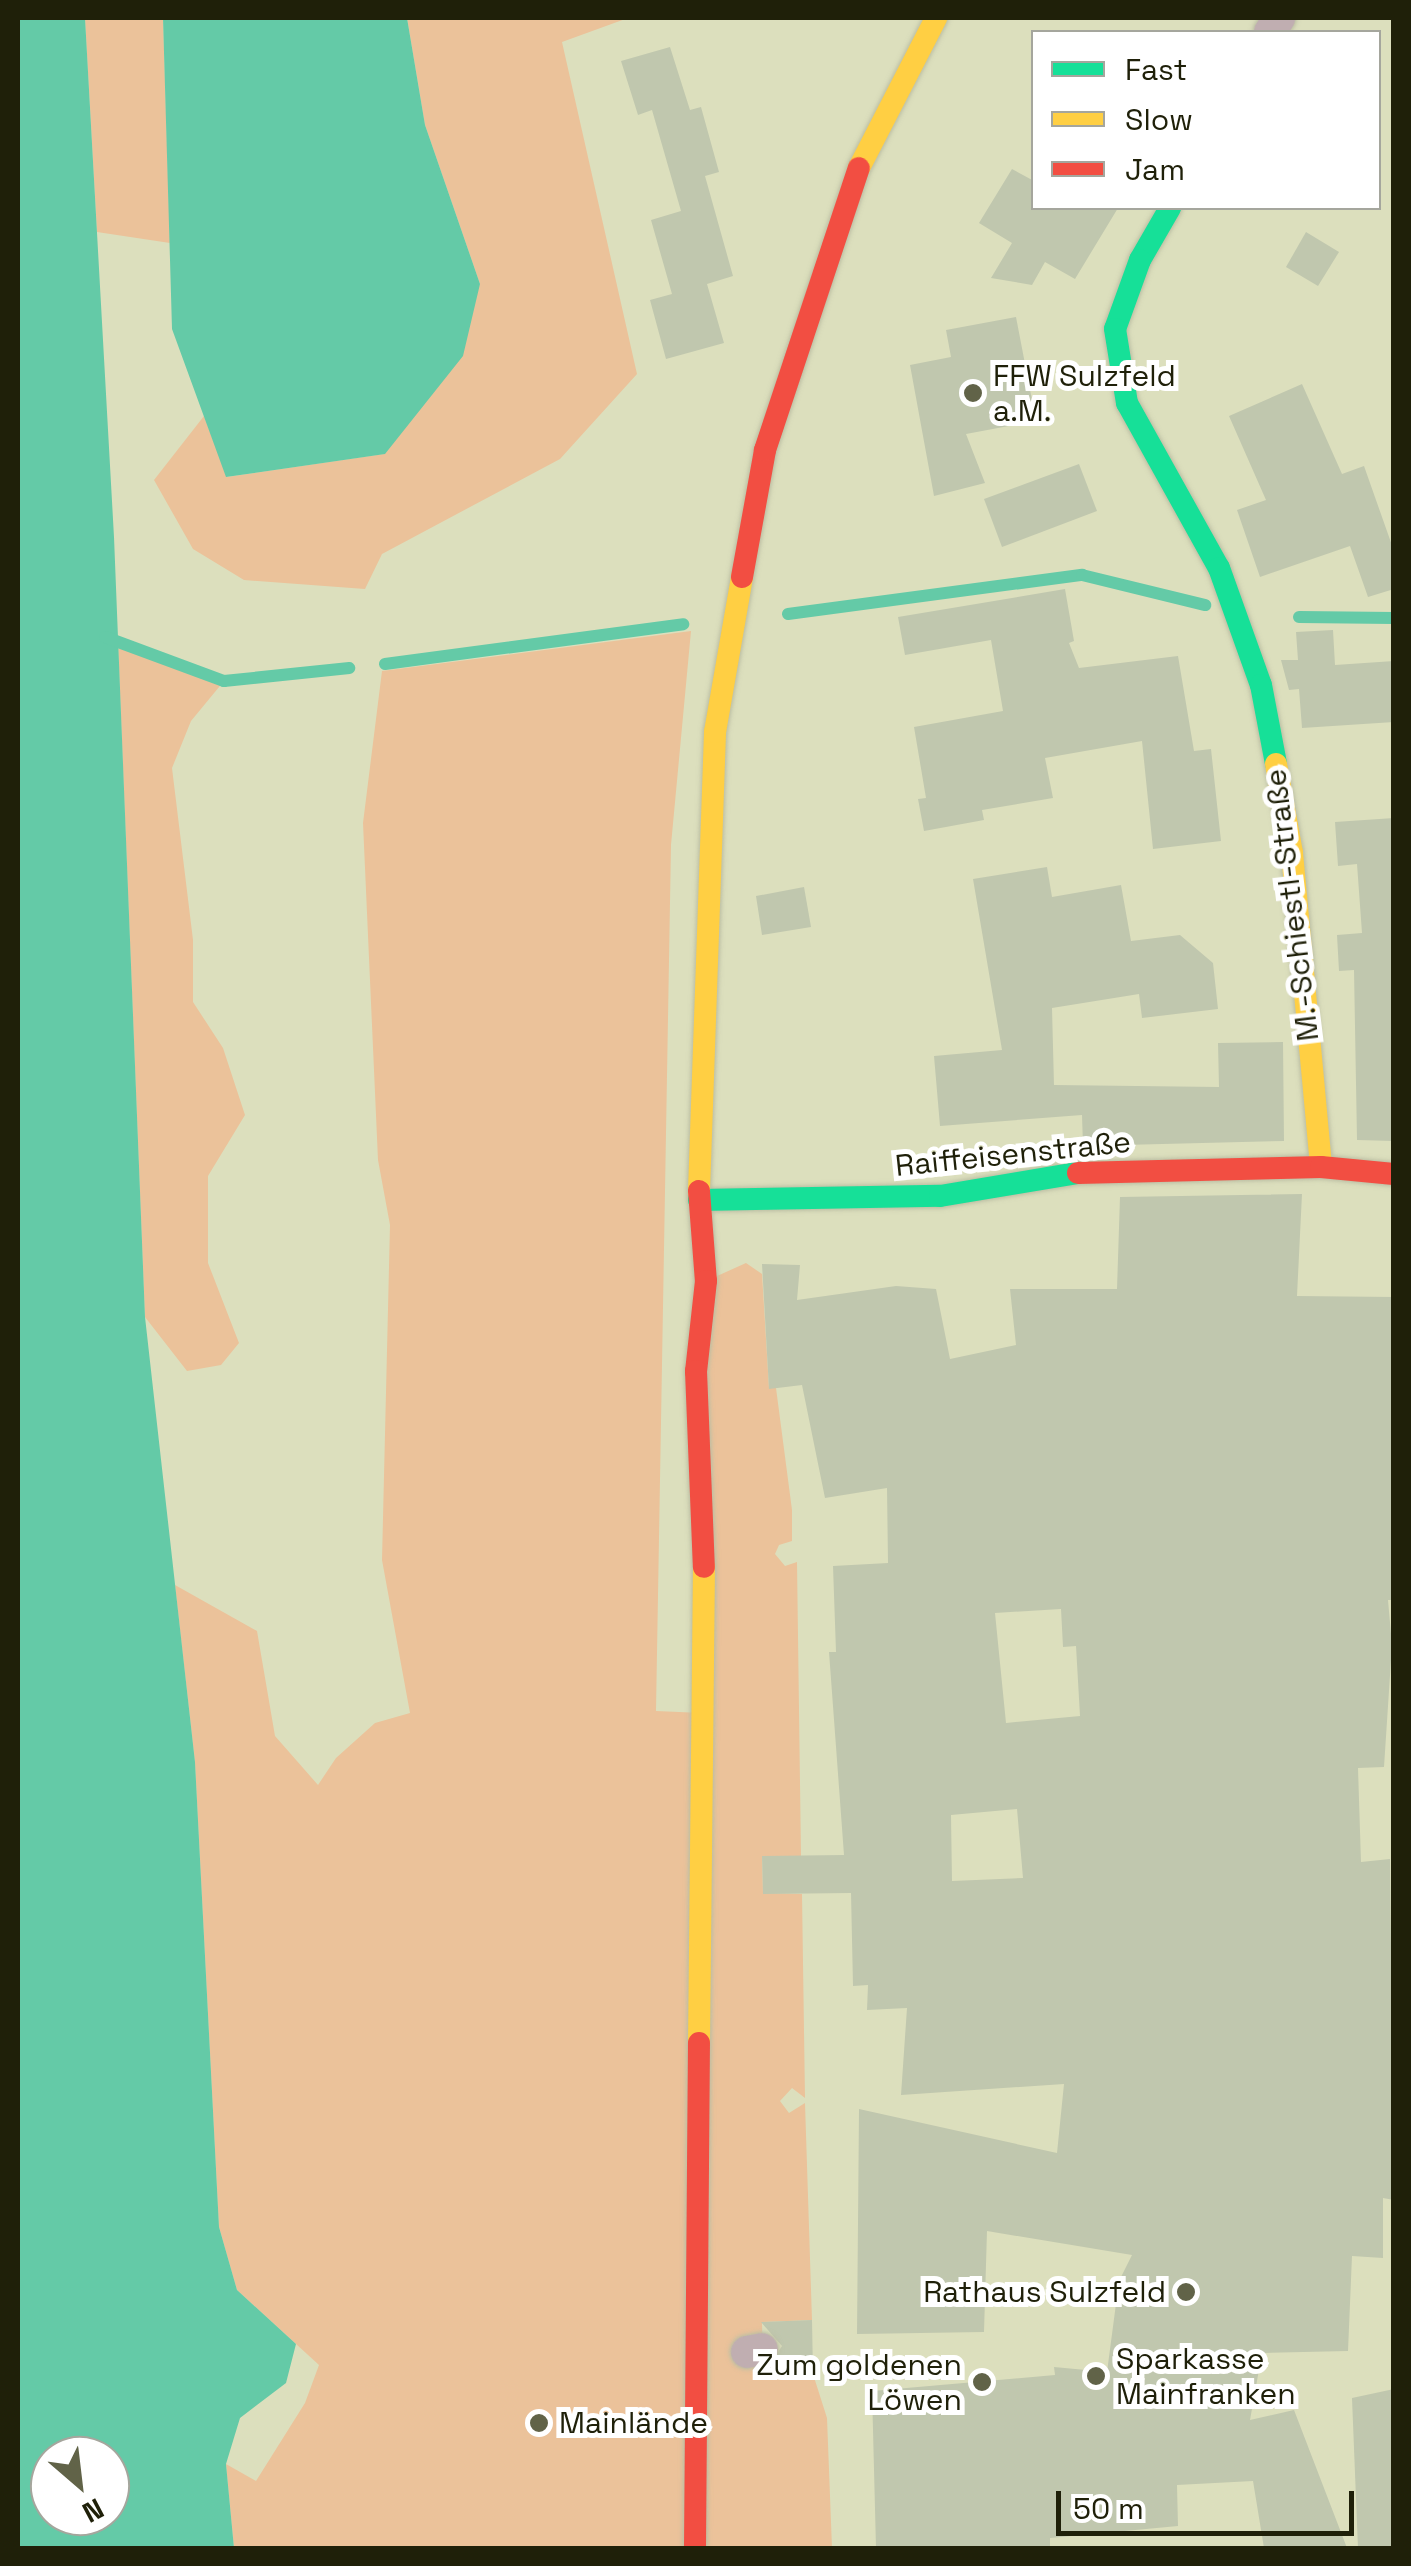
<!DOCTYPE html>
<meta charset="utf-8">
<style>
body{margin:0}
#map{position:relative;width:1411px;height:2566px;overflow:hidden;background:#dcdfbd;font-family:"Space Grotesk",sans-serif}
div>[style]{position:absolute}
.green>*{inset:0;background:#ebc29a}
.water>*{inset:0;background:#64caa7}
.stream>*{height:12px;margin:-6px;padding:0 6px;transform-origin:6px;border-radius:6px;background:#64caa7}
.building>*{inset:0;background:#c0c7ae}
.roads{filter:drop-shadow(0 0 2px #bbbea3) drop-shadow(0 0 2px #bbbea3)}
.street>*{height:32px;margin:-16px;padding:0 16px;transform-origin:16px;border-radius:16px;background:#c0aeb1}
.fast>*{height:22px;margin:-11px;padding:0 11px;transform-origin:11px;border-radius:11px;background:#16e098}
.slow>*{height:22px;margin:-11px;padding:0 11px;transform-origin:11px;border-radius:11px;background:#ffcf43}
.jam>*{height:22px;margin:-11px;padding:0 11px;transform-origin:11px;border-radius:11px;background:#f24e42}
.dots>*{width:28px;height:28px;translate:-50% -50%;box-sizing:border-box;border:5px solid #fff;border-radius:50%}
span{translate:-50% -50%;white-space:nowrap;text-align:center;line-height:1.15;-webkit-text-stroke:10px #fff;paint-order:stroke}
.poi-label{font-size:30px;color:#1f2009}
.left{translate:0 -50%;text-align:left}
.right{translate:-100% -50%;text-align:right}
.street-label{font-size:30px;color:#1f2009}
.frame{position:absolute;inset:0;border:20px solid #1f2009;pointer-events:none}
.legend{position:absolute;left:1031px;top:30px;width:350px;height:180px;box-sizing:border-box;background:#fff;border:2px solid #a5a69d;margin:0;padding:12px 18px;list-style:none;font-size:30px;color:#1f2009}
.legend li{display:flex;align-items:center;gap:20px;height:50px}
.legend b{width:50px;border:2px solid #a5a69d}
.north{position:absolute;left:30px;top:2436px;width:100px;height:100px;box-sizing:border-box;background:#fff;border:2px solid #a5a69d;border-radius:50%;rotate:152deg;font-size:28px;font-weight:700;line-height:40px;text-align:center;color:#1f2009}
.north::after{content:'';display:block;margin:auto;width:35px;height:45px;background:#616348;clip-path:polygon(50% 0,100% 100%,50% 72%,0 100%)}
.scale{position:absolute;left:1056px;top:2491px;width:298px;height:45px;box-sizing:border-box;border:5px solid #1f2009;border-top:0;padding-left:12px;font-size:30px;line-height:35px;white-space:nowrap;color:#1f2009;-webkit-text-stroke:8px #fff;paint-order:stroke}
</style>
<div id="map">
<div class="green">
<div style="clip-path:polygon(85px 18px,163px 18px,170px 243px,97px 232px)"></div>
<div style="clip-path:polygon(407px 18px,628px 18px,562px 42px,637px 374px,560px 459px,382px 554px,365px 589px,244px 580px,193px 549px,154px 480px,204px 416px,227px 477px,384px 454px,480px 284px,425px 125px)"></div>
<div style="clip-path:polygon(691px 631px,671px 845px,656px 1711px,702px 1713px,706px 1281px,746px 1263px,762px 1274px,769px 1388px,776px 1388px,792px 1510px,792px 1541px,779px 1545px,775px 1554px,785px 1566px,797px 1562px,801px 1856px,762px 1857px,763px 1893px,802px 1894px,805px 2098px,792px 2088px,780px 2101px,789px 2113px,805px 2103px,812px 2320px,762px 2322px,763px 2375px,813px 2374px,827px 2418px,832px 2548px,234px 2548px,226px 2464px,256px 2481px,305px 2403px,319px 2365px,237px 2290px,219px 2227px,195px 1762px,175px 1585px,257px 1631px,275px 1736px,318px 1785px,336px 1758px,375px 1723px,410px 1713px,382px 1560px,390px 1225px,378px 1160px,363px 823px,382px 671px)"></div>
<div style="clip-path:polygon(118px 642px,224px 681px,191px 721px,172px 768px,193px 940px,193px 1002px,223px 1048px,245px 1115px,208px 1176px,208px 1263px,239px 1343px,221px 1365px,187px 1371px,145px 1317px)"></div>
</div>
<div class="water">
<div style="clip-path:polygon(evenodd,18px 18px,85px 18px,114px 537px,145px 1317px,195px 1762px,219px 2227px,237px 2290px,296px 2344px,286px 2383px,240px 2418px,226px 2464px,234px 2548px,18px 2548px,18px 18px,50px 2456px,110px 2456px,110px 2516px,50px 2516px,50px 2456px)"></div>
<div style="clip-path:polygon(163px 18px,407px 18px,425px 125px,480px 284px,463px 356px,385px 454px,226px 477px,172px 329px)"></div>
</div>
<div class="stream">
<div style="left:788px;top:614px;width:297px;rotate:-7.6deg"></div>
<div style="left:1082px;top:575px;width:127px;rotate:13.7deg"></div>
<div style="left:1299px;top:617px;width:95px;rotate:0.6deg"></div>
<div style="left:105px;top:637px;width:127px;rotate:20.3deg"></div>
<div style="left:224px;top:681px;width:126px;rotate:-5.9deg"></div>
<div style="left:385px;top:664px;width:301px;rotate:-7.6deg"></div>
</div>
<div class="building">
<div style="clip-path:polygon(670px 47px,690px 110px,701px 107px,719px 172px,705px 176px,733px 276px,707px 284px,724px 343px,666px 359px,650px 300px,672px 294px,651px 220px,681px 211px,652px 110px,638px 115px,621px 61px)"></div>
<div style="clip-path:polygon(1012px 169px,1034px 181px,1034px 208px,1118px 208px,1075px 279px,1045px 262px,1032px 285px,991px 278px,1012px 243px,979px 223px)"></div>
<div style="clip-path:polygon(1306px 232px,1339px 252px,1318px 286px,1286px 267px)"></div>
<div style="clip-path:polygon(1016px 317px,1036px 421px,966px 434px,985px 483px,934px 496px,910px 365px,951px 357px,946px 330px)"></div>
<div style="clip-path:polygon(1302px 384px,1342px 474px,1364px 466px,1394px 551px,1394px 589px,1368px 597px,1350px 546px,1260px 577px,1237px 510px,1266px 500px,1229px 416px)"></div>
<div style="clip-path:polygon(1079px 464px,1097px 511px,1002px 547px,984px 499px)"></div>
<div style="clip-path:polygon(1065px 589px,1074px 641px,1069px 643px,1079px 668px,1178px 656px,1194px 751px,1211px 749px,1221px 841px,1153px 849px,1142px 741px,1045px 758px,1053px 798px,982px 810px,984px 820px,924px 831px,918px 799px,926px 798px,914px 727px,1003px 711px,991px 640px,905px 655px,898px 617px)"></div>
<div style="clip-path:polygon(1333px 630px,1335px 665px,1394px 661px,1394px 722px,1302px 728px,1299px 689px,1289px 690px,1281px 660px,1298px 660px,1296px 632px)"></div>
<div style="clip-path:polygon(1394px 818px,1394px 1141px,1357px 1140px,1354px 970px,1339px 971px,1337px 935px,1362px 933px,1357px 864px,1338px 866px,1335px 822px)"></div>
<div style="clip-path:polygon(1047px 867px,1052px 897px,1121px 885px,1131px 941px,1180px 935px,1213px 963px,1218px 1009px,1142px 1018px,1139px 994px,1052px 1008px,1054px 1085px,1219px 1087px,1218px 1043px,1283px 1042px,1284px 1141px,1083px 1146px,1082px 1115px,940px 1126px,934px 1056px,1002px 1050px,973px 879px)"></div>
<div style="clip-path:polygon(804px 887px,811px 927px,762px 935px,756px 896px)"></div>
<div style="clip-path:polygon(evenodd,1302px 1194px,1297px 1296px,1394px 1297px,1394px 1600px,1388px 1600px,1392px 1645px,1384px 1767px,1358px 1768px,1361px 1862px,1390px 1859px,1394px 2200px,1383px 2198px,1383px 2258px,1352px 2256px,1348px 2351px,1262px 2353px,1250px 2420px,1294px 2410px,1347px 2548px,1264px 2548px,1253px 2481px,1177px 2485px,1178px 2526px,1050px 2538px,1050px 2548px,876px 2548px,872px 2391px,1055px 2375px,1054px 2367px,1107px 2372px,1119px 2281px,1132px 2255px,987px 2231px,984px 2332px,857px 2334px,859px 2109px,1057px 2153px,1064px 2084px,901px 2095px,907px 2008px,867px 2010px,868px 1985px,853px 1986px,851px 1893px,763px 1894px,762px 1856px,844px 1855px,829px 1652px,836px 1652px,833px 1566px,888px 1563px,887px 1488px,825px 1498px,802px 1385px,769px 1389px,762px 1264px,800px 1265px,797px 1300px,896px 1286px,936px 1289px,950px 1359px,1016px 1345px,1010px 1289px,1117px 1289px,1120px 1197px,1302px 1194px,1061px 1609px,1063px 1647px,1076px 1646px,1080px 1716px,1006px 1723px,995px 1613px,1061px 1609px,1302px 1194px,1017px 1809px,1023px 1878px,952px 1881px,951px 1815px,1017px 1809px)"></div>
<div style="clip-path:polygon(812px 2320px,813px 2374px,763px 2375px,782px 2346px,761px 2322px)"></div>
<div style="clip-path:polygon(1394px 2389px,1394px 2548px,1358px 2548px,1352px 2398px)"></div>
</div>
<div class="roads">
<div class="street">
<div style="left:1270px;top:32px;width:17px;rotate:-57deg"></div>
<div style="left:747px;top:2352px;width:15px;rotate:-11deg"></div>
</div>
<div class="fast">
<div style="left:1170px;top:208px;width:60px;rotate:120deg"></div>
<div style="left:1140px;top:260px;width:73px;rotate:109.9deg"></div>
<div style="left:1115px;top:329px;width:75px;rotate:80.8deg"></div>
<div style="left:1127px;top:403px;width:189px;rotate:60.9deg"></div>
<div style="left:1219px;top:568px;width:124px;rotate:70.3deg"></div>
<div style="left:1261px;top:685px;width:80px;rotate:79.2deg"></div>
<div style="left:699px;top:1200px;width:241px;rotate:-1deg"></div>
<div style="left:940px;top:1196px;width:140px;rotate:-9.5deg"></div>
</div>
<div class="slow">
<div style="left:859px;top:168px;width:169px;rotate:-62.8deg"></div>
<div style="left:1276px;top:764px;width:90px;rotate:79.8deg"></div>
<div style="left:1292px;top:853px;width:315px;rotate:84.7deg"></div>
<div style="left:699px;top:1191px;width:459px;rotate:-88deg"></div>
<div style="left:715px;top:732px;width:157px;rotate:-80.1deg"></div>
<div style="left:699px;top:2043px;width:476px;rotate:-89.4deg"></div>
</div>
<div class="jam">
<div style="left:742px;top:577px;width:129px;rotate:-79.7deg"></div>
<div style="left:765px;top:450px;width:297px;rotate:-71.6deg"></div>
<div style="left:1078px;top:1173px;width:243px;rotate:-1.4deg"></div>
<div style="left:1321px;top:1167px;width:73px;rotate:5.5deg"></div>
<div style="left:699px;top:1191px;width:90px;rotate:85.6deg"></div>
<div style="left:706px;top:1281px;width:91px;rotate:96.3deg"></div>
<div style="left:696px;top:1371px;width:196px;rotate:87.7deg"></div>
<div style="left:695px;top:2548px;width:505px;rotate:-89.55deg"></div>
</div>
</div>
<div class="dots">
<div style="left:973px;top:393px;background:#616348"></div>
<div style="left:1186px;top:2292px;background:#616348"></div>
<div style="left:1096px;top:2376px;background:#616348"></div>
<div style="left:982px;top:2382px;background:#616348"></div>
<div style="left:539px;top:2423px;background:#616348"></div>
</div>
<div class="poi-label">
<span class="left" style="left:993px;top:393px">FFW Sulzfeld<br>a.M.</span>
<span class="right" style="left:1166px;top:2292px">Rathaus Sulzfeld</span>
<span class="left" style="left:1116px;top:2376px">Sparkasse<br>Mainfranken</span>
<span class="right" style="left:962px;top:2382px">Zum goldenen<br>Löwen</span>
<span class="left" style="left:559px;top:2423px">Mainlände</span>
</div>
<div class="street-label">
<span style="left:1292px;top:905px;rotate:-97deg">M.-Schiestl-Straße</span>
<span style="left:1013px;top:1154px;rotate:-6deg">Raiffeisenstraße</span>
</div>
<div class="frame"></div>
<ul class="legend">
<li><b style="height:12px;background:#16e098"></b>Fast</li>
<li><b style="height:12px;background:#ffcf43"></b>Slow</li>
<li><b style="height:12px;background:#f24e42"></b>Jam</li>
</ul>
<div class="north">N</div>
<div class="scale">50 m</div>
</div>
